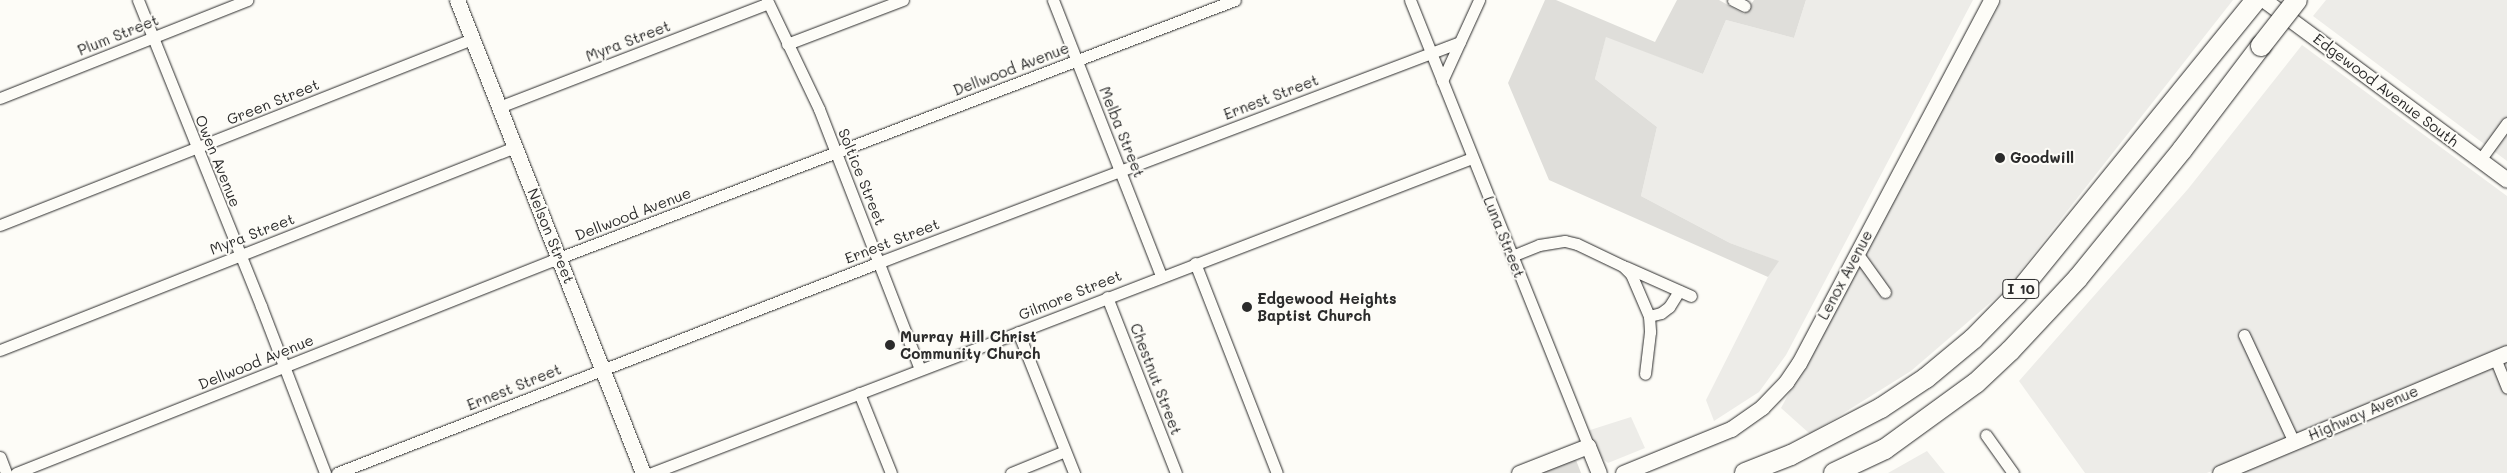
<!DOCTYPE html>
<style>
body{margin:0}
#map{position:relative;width:2507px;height:473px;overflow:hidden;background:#fdfcf7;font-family:Mali,sans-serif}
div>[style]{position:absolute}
.built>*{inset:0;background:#edece8}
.green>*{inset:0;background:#dfdeda}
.roads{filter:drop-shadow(0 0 1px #2b2b2b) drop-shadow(0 0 1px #2b2b2b)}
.street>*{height:11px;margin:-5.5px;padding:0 5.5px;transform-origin:5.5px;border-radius:5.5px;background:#fdfcf7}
.secondary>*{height:15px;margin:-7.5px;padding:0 7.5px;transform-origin:7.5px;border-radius:7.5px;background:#fdfcf7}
.highway>*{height:20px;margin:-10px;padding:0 10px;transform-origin:10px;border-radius:10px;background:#fdfcf7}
.bridges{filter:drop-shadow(0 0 1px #2b2b2b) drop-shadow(0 0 1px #2b2b2b)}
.highway-bridge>*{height:20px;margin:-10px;padding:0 10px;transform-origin:10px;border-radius:10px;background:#fdfcf7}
.dots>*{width:14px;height:14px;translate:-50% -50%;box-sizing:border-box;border:2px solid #fdfcf7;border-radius:50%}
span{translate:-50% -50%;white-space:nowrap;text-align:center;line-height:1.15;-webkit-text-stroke:4px #fdfcf7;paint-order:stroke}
.shield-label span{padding:1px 4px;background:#fdfcf7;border:1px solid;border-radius:4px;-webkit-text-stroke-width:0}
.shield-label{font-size:14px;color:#2b2b2b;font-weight:700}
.street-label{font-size:15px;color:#2b2b2b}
.poi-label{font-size:15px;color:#2b2b2b;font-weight:700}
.left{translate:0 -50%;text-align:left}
</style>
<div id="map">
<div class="built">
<div style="clip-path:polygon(1806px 0,1973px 0,1786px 355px,1759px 392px,1714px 421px,1706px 400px,1768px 277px,1778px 261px,1730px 243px,1641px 196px,1657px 127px,1595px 79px,1606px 36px,1703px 74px,1726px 20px,1794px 38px)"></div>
<div style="clip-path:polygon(2002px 0,2233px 0,2005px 290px,1911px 371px,1810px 434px,1781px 408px)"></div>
<div style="clip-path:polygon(2326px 0,2507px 0,2507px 161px,2313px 16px)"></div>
<div style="clip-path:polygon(2302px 45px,2507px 196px,2507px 346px,2207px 473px,2085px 473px,2019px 381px,2188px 189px)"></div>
<div style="clip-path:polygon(2507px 358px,2507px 473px,2232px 473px)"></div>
<div style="clip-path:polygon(1631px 417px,1645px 448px,1608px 463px,1599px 456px,1587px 431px)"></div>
<div style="clip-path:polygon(1927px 451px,1945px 473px,1888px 473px)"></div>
</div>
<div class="green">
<div style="clip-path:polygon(1545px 0,1556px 0,1655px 42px,1677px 0,1719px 0,1744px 14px,1754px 0,1806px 0,1794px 38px,1726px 20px,1703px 74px,1606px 37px,1595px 79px,1657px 127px,1641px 196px,1730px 243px,1779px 261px,1768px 277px,1549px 180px,1508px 83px)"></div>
<div style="clip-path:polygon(1569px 460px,1576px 460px,1581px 473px,1535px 473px)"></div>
</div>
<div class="roads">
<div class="street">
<div style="left:138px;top:0;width:330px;rotate:68.1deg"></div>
<div style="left:261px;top:306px;width:179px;rotate:69deg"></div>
<div style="left:767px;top:0;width:121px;rotate:64.5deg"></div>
<div style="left:819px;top:109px;width:279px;rotate:68.8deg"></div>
<div style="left:1053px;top:0;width:296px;rotate:68.6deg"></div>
<div style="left:1410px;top:0;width:480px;rotate:68.2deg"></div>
<div style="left:1733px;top:0;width:13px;rotate:27deg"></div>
<div style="left:787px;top:44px;width:124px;rotate:-20.8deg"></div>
<div style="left:1442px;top:81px;width:89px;rotate:-65.4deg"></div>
<div style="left:0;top:98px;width:266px;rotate:-21.6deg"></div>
<div style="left:499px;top:107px;width:288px;rotate:-21.1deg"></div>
<div style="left:2480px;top:160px;width:46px;rotate:-53.9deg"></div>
<div style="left:0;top:225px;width:507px;rotate:-21.51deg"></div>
<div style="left:1857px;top:253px;width:48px;rotate:54.3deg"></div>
<div style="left:1512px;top:256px;width:29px;rotate:-22deg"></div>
<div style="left:1539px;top:245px;width:26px;rotate:-9deg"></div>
<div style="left:1565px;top:241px;width:12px;rotate:14deg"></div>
<div style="left:1577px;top:244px;width:51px;rotate:25.6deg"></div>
<div style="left:1623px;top:266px;width:11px;rotate:45deg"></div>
<div style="left:1631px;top:274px;width:46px;rotate:66.8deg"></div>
<div style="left:1649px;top:316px;width:16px;rotate:86deg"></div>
<div style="left:1650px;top:332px;width:42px;rotate:96.8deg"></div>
<div style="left:1195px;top:263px;width:225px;rotate:68.7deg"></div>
<div style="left:1626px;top:267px;width:71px;rotate:24deg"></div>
<div style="left:1107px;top:297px;width:189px;rotate:68.6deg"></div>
<div style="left:1649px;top:316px;width:12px;rotate:-14deg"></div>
<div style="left:1661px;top:313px;width:10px;rotate:-37deg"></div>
<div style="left:1669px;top:307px;width:19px;rotate:-58deg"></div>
<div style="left:1018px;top:332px;width:152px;rotate:68.3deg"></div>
<div style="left:2244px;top:335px;width:118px;rotate:65deg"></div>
<div style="left:0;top:350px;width:554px;rotate:-21.51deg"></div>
<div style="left:2495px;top:358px;width:32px;rotate:68deg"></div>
<div style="left:859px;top:393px;width:86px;rotate:68.2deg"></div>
<div style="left:1986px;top:435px;width:47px;rotate:54.6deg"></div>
<div style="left:0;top:457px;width:17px;rotate:69deg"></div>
<div style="left:16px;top:473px;width:575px;rotate:-21.62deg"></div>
<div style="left:551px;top:261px;width:732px;rotate:-20.89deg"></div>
<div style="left:337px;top:473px;width:583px;rotate:-21.24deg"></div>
<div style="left:880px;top:262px;width:620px;rotate:-20.77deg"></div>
<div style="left:652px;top:473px;width:878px;rotate:-21.01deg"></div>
<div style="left:1011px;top:473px;width:58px;rotate:-22.2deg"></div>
</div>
<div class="secondary">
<div style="left:457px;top:0;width:508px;rotate:68.53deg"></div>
<div style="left:2264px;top:0;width:302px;rotate:36.5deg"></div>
<div style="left:1519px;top:473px;width:74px;rotate:-21.4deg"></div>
<div style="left:1588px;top:446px;width:29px;rotate:68deg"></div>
<div style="left:1623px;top:473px;width:117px;rotate:-22.2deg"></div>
<div style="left:1731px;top:429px;width:38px;rotate:-35deg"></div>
<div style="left:1762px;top:407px;width:35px;rotate:-46deg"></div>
<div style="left:1786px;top:382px;width:23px;rotate:-56deg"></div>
<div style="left:1799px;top:363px;width:411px;rotate:-62.1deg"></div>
<div style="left:2220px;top:473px;width:311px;rotate:-22.7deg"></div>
</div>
<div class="highway">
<div style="left:1745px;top:473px;width:49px;rotate:-21.4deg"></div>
<div style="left:1791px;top:455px;width:102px;rotate:-27.6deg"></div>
<div style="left:1881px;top:408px;width:54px;rotate:-33.7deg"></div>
<div style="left:1926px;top:378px;width:61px;rotate:-39.7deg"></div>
<div style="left:1973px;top:339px;width:63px;rotate:-45.6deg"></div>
<div style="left:2017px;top:294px;width:379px;rotate:-50.9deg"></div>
<div style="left:1834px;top:473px;width:56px;rotate:-25.2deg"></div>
<div style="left:1885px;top:449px;width:112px;rotate:-36deg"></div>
<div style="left:1976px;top:383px;width:47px;rotate:-43.3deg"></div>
<div style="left:2010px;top:351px;width:100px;rotate:-47deg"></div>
<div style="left:2078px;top:278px;width:165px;rotate:-50.9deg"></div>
<div style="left:2182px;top:150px;width:131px;rotate:-52.8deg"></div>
</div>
</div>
<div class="bridges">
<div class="highway-bridge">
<div style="left:2261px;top:46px;width:58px;rotate:-52deg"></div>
</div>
</div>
<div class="dots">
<div style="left:2000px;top:158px;background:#2b2b2b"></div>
<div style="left:1247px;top:307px;background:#2b2b2b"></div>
<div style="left:890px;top:345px;background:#2b2b2b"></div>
</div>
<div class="shield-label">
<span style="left:2021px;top:289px">I 10</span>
</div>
<div class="street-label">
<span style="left:118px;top:35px;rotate:-22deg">Plum Street</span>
<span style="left:628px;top:41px;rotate:-21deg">Myra Street</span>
<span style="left:1011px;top:69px;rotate:-21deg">Dellwood Avenue</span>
<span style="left:2386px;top:90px;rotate:37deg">Edgewood Avenue South</span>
<span style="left:1271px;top:97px;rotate:-21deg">Ernest Street</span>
<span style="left:273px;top:102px;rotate:-22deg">Green Street</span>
<span style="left:1122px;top:132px;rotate:68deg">Melba Street</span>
<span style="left:218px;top:161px;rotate:68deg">Owen Avenue</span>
<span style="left:862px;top:177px;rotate:68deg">Soltice Street</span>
<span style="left:633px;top:214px;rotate:-21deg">Dellwood Avenue</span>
<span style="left:252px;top:234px;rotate:-21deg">Myra Street</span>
<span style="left:551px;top:236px;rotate:68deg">Nelson Street</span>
<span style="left:1504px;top:237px;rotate:68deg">Luna Street</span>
<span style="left:892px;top:241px;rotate:-21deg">Ernest Street</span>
<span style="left:1845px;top:275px;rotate:-62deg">Lenox Avenue</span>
<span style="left:1070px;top:295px;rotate:-22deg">Gilmore Street</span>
<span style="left:256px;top:362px;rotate:-22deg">Dellwood Avenue</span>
<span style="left:1156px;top:379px;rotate:69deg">Chestnut Street</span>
<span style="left:514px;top:387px;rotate:-22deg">Ernest Street</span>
<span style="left:2363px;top:413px;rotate:-23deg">Highway Avenue</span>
</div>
<div class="poi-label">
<span class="left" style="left:2010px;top:158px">Goodwill</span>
<span class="left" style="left:1257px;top:307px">Edgewood Heights<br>Baptist Church</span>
<span class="left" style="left:900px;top:345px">Murray Hill Christ<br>Community Church</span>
</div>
</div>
